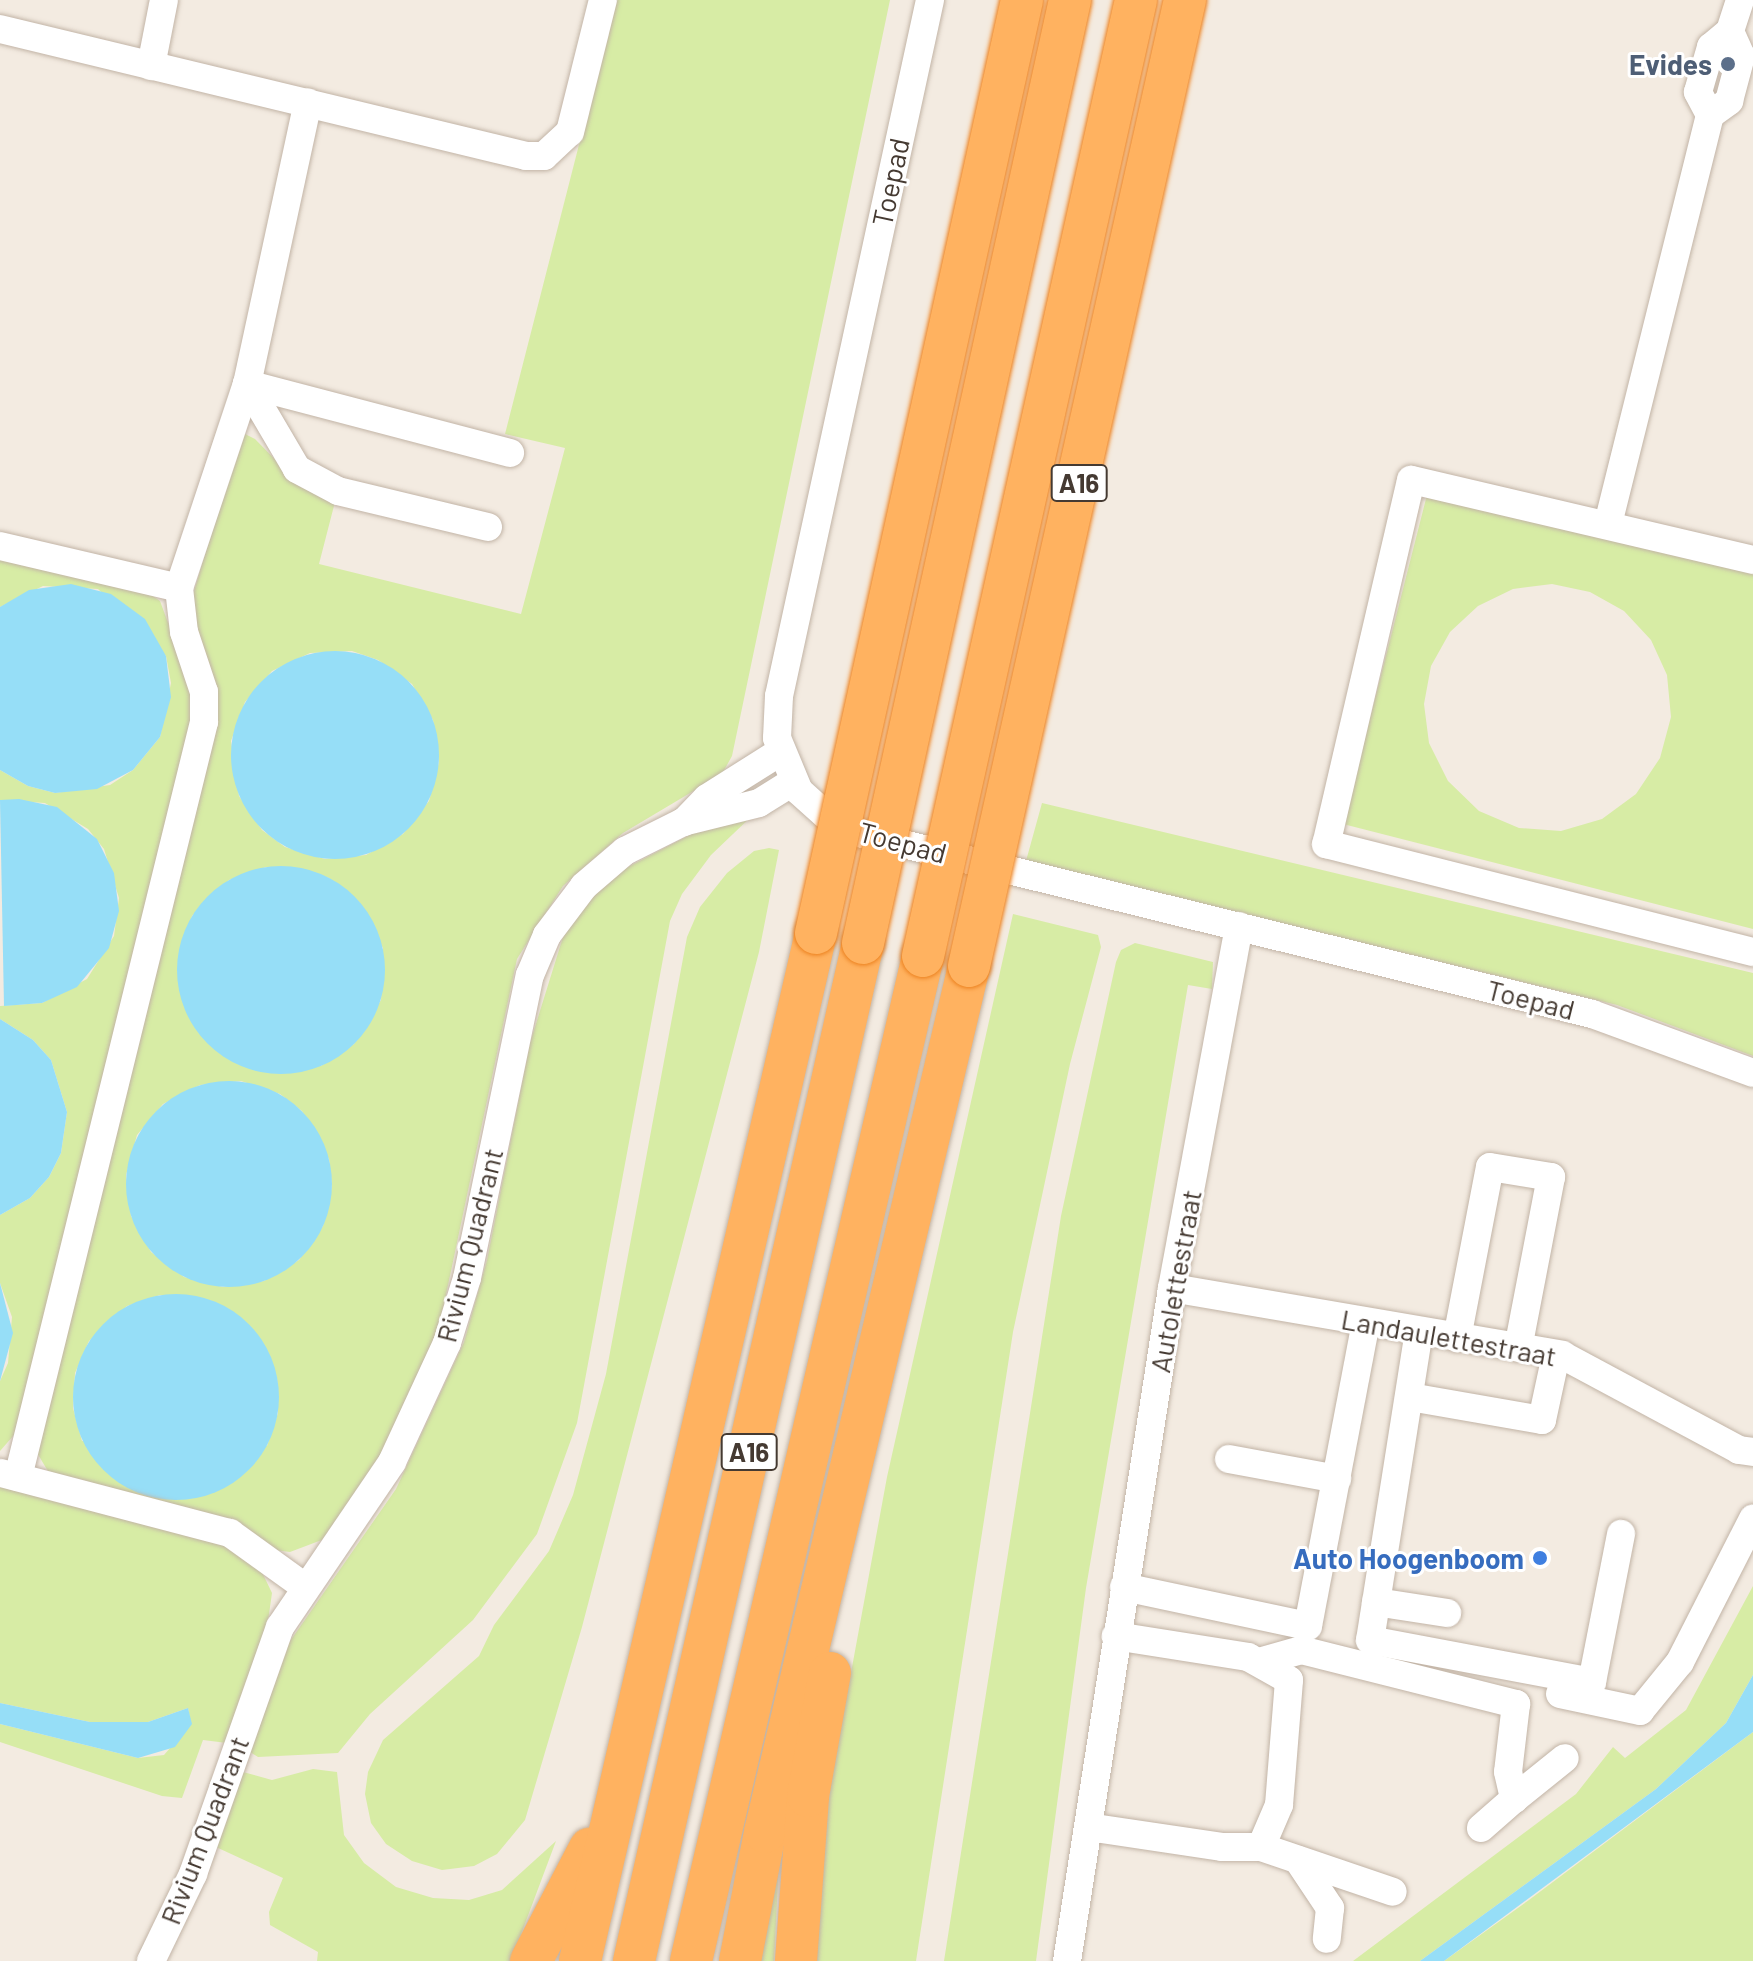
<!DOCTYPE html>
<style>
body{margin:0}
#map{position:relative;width:1753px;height:1961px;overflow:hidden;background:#f3ebe1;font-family:Barlow,sans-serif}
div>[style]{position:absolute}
.green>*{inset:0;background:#d7eca5}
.water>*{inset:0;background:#96def7}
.round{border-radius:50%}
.roads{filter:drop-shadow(0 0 2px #c2b4a6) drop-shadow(0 0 2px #c2b4a6)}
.minor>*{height:28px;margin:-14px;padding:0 14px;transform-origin:14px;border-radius:14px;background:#fff}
.highway>*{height:42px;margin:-21px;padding:0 21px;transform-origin:21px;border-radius:21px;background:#ffb260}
.bridges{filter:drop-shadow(0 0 2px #ed8321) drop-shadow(0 0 2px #ed8321)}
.highway-bridge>*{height:42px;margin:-21px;padding:0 21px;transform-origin:21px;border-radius:21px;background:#ffb260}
.dots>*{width:22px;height:22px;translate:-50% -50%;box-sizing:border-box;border:4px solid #fff;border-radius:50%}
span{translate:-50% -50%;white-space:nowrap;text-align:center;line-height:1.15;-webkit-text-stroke:6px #fff;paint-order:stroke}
.shield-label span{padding:2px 6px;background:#fff;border:2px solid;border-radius:6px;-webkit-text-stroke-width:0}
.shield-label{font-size:26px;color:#453a32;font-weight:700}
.service-label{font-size:28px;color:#4e5e75;font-weight:700}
.right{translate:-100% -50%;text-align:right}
.street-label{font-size:28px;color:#453a32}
.shop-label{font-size:28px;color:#366cbe;font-weight:700}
</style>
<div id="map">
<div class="green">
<div style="clip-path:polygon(evenodd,616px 0,890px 0,732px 756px,722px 774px,623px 833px,563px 886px,517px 959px,440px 1323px,410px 1399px,370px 1476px,327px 1538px,290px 1552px,267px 1549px,49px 1473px,36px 1451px,214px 711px,190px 605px,241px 432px,255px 439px,300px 485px,336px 498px,319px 564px,521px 614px,565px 448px,505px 434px,616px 0,352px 651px,378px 660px,412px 684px,433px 720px,439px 762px,429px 801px,403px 834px,366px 855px,325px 859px,285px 847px,262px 830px,239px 796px,231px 741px,245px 702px,272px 671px,310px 653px,352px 651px,616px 0,292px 867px,329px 878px,359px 902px,383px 948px,381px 1000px,354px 1044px,321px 1066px,233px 1062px,195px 1027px,180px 991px,178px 979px,192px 916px,229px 880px,266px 867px,292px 867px,616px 0,241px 1081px,280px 1094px,302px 1111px,329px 1159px,332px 1186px,323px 1226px,299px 1260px,264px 1281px,223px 1287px,184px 1277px,151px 1252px,131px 1216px,126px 1175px,137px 1135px,163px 1104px,200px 1085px,241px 1081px,616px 0,160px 1295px,212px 1301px,254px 1331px,277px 1378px,278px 1413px,267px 1446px,82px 1441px,73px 1408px,75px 1373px,89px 1341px,127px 1306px,160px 1295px)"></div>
<div style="clip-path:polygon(evenodd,1428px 491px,1753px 570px,1753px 929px,1343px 824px,1428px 491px,1552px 584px,1590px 592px,1624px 611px,1651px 640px,1667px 675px,1671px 717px,1660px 758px,1636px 794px,1602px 819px,1561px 831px,1519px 828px,1479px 811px,1448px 781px,1429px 743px,1424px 704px,1431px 666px,1450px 632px,1478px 606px,1513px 589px,1552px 584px)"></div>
<div style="clip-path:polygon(0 554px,137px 585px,160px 601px,195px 696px,194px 730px,14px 1435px,0 1451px,0 1381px,8px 1363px,12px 1317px,0 1283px,0 1215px,30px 1198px,49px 1177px,61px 1153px,67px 1112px,51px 1060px,33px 1040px,0 1019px,0 1006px,42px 1003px,87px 979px,114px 936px,119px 898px,104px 849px,88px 829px,45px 803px,0 800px,0 770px,28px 786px,55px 793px,110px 785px,133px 770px,160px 737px,171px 683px,166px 656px,98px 589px,43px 586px,0 607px)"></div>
<div style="clip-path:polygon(1042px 803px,1753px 973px,1753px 1056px,1617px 1005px,1026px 861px)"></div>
<div style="clip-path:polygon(755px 813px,711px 855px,682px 894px,670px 921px,577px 1423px,537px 1534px,473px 1620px,370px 1714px,338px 1753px,258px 1757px,250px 1752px,288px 1644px,396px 1489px,464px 1342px,487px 1260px,530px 1043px,563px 937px,593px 895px,622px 870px,707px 826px)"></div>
<div style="clip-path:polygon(769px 848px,779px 850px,759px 952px,582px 1627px,525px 1820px,497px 1854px,474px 1866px,442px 1870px,412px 1861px,386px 1844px,371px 1823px,365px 1794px,368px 1772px,383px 1740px,479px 1656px,494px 1625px,549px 1551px,573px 1495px,606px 1374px,687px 937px,700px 907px,727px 873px,754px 851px)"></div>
<div style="clip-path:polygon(1013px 914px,1098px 935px,1101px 947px,1070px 1064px,1013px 1332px,916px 1961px,816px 1961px,830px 1787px,887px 1477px)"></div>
<div style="clip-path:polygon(1135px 943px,1213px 962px,1212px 989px,1188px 985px,1086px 1588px,1036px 1961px,944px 1961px,1061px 1216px,1116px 962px,1121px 950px)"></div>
<div style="clip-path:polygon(0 1483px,227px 1539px,259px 1566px,272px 1593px,268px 1621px,227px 1743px,203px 1740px,182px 1798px,162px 1796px,0 1742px,0 1724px,138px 1758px,164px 1755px,191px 1724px,188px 1708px,148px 1722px,90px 1722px,0 1703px)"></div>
<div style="clip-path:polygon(1753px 1586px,1753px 1675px,1726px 1723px,1656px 1789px,1420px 1961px,1353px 1961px,1576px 1794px,1613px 1747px,1625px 1758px,1686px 1710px)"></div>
<div style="clip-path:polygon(1753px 1732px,1753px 1961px,1444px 1961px,1529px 1900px)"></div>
<div style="clip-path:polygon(313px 1769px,337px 1772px,344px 1835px,364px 1863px,396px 1887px,433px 1898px,469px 1900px,502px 1890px,556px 1841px,511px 1961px,317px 1961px,318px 1952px,270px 1925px,269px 1912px,283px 1878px,216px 1847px,243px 1772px,272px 1780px)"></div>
<div style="clip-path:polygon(779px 1861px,774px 1961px,759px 1961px)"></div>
</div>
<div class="water">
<div style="clip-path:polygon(71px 584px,111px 594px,145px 619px,166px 656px,171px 697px,160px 737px,133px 770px,97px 789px,55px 793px,28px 786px,0 770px,0 607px,29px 590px)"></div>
<div class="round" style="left:231px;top:651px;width:208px;height:208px"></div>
<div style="clip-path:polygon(19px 799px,57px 807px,97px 839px,114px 873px,119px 911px,109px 948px,77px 987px,42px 1003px,4px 1006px,0 800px)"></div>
<div class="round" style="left:177px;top:866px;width:208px;height:208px"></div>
<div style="clip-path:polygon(0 1019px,33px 1040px,51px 1060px,67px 1112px,61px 1153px,49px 1177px,30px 1198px,0 1215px)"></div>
<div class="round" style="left:126px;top:1081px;width:206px;height:206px"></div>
<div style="clip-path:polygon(0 1283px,13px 1333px,0 1381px)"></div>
<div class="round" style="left:73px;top:1294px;width:206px;height:206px"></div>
<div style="clip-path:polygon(1753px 1675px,1753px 1732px,1444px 1961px,1420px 1961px,1656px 1789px,1726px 1723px)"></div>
<div style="clip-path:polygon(0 1703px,90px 1722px,148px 1722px,188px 1708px,192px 1724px,175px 1747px,138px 1758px,0 1724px)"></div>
</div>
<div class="roads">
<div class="minor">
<div style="left:930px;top:0;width:712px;rotate:102.24deg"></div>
<div style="left:779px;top:696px;width:42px;rotate:92.7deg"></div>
<div style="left:777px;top:738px;width:57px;rotate:67.5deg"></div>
<div style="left:799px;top:791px;width:36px;rotate:42deg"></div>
<div style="left:826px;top:815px;width:38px;rotate:29deg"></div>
<div style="left:859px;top:833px;width:755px;rotate:13.87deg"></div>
<div style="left:1592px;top:1014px;width:171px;rotate:20.1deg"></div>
<div style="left:0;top:29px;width:541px;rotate:13.57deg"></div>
<div style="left:526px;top:156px;width:18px"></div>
<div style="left:544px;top:156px;width:35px;rotate:-43deg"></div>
<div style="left:570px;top:132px;width:136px;rotate:-76deg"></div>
<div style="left:151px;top:66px;width:67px;rotate:-78.9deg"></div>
<div style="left:1710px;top:115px;width:26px;rotate:-118deg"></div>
<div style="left:1698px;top:92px;width:47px;rotate:-73.9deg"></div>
<div style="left:1711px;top:47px;width:25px;rotate:-40deg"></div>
<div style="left:1730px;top:31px;width:33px;rotate:-72deg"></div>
<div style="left:1608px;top:524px;width:422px;rotate:-76deg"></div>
<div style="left:1710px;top:115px;width:24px;rotate:-36deg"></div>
<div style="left:1729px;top:101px;width:47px;rotate:-75.1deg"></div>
<div style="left:1741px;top:56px;width:27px;rotate:-114deg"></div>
<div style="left:488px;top:527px;width:154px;rotate:-166.5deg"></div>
<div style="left:338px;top:491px;width:47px;rotate:-151.8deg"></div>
<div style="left:297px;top:469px;width:99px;rotate:-120.5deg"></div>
<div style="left:247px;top:384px;width:272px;rotate:14.7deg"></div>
<div style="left:0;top:546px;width:184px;rotate:13.2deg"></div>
<div style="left:1753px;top:560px;width:351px;rotate:-166.8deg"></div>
<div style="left:1411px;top:480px;width:374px;rotate:103.1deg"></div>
<div style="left:1326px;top:844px;width:440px;rotate:14.2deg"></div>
<div style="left:684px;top:822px;width:33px;rotate:-46deg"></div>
<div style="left:707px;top:798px;width:86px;rotate:-32.2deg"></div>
<div style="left:1172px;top:1288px;width:396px;rotate:9.7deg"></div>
<div style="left:1562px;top:1355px;width:201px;rotate:28.2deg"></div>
<div style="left:1739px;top:1450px;width:14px;rotate:8deg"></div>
<div style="left:1419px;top:1331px;width:313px;rotate:99deg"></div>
<div style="left:1370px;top:1640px;width:226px;rotate:10.7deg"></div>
<div style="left:1592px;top:1682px;width:151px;rotate:-78.9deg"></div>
<div style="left:1457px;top:1338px;width:174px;rotate:-79.1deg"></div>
<div style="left:1490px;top:1167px;width:62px;rotate:9.3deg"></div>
<div style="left:1551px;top:1177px;width:174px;rotate:100.9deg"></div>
<div style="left:1410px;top:1397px;width:134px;rotate:9.9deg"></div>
<div style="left:1542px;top:1420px;width:66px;rotate:-77.8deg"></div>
<div style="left:1229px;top:1459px;width:110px;rotate:10.5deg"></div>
<div style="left:1px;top:1473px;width:237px;rotate:14.7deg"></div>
<div style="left:230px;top:1533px;width:92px;rotate:35.8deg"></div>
<div style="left:18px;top:1477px;width:778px;rotate:-76.16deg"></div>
<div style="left:204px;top:722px;width:30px;rotate:-90deg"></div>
<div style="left:204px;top:692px;width:63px;rotate:-108.4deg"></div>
<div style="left:184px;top:632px;width:44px;rotate:-96.5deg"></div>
<div style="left:179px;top:588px;width:215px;rotate:-71.6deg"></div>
<div style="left:247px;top:384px;width:288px;rotate:-77.8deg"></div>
<div style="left:1124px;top:1587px;width:188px;rotate:12deg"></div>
<div style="left:1308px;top:1626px;width:309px;rotate:-79.2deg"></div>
<div style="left:1376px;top:1602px;width:72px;rotate:8.8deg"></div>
<div style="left:1259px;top:1662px;width:44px;rotate:-15.9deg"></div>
<div style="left:1301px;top:1650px;width:222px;rotate:14.1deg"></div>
<div style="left:1516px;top:1704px;width:68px;rotate:96.7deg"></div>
<div style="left:1508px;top:1772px;width:28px;rotate:77deg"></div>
<div style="left:1514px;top:1799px;width:44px;rotate:138.7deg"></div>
<div style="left:1560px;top:1694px;width:82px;rotate:12deg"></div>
<div style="left:1640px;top:1711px;width:63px;rotate:-50.8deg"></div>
<div style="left:1680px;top:1662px;width:161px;rotate:-63deg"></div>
<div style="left:1514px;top:1799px;width:65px;rotate:-38.8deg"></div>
<div style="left:1088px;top:1827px;width:135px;rotate:8.5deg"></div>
<div style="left:1222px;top:1847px;width:39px"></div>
<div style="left:1261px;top:1847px;width:46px;rotate:-66.8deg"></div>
<div style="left:1279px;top:1805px;width:125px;rotate:-85.4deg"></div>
<div style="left:1289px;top:1680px;width:47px;rotate:-150.7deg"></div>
<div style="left:1248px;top:1657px;width:134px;rotate:-171deg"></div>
<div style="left:1261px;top:1847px;width:139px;rotate:18.8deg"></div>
<div style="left:1298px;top:1860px;width:58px;rotate:56.3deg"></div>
<div style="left:1330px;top:1908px;width:31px;rotate:96deg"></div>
<div style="left:151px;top:1961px;width:97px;rotate:-64.2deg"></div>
<div style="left:193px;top:1874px;width:262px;rotate:-70.6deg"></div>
<div style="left:280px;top:1627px;width:199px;rotate:-55.8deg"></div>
<div style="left:392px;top:1462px;width:131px;rotate:-65.2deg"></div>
<div style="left:447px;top:1343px;width:68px;rotate:-72.9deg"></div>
<div style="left:467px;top:1278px;width:309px;rotate:-78.3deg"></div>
<div style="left:530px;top:975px;width:43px;rotate:-67deg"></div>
<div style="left:547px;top:935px;width:61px;rotate:-52.9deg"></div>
<div style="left:584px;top:886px;width:54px;rotate:-40.5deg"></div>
<div style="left:625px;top:851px;width:65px;rotate:-26.6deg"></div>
<div style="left:683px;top:822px;width:78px;rotate:-14deg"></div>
<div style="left:759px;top:803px;width:40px;rotate:-32deg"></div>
<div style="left:1067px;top:1961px;width:681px;rotate:-81.13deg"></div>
<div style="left:1172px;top:1288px;width:368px;rotate:-79.5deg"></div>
</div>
<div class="highway">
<div style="left:531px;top:1961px;width:127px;rotate:-62.4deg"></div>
<div style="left:580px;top:1961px;width:1055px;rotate:-77.07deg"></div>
<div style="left:634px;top:1961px;width:1043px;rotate:-77.32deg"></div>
<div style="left:691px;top:1961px;width:1031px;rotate:-77deg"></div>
<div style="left:740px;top:1961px;width:131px;rotate:-79deg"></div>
<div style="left:765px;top:1832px;width:890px;rotate:-76.74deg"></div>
<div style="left:796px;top:1961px;width:165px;rotate:-85.8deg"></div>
<div style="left:808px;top:1796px;width:125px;rotate:-79.9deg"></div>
</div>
</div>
<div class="bridges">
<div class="highway-bridge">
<div style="left:816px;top:933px;width:955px;rotate:-77.55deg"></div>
<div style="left:863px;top:943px;width:965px;rotate:-77.62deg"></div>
<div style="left:923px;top:956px;width:979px;rotate:-77.44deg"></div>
<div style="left:969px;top:966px;width:990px;rotate:-77.4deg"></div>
</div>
</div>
<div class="dots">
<div style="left:1728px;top:64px;background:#5c6f8a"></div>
<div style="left:1540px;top:1558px;background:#3f7fe0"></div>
</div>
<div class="shield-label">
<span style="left:1079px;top:483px">A16</span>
<span style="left:749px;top:1452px">A16</span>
</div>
<div class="service-label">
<span class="right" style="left:1712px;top:64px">Evides</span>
</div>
<div class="street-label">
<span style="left:890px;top:182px;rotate:-78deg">Toepad</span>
<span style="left:903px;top:842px;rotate:15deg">Toepad</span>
<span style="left:1531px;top:999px;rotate:14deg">Toepad</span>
<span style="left:469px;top:1245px;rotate:-76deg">Rivium Quadrant</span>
<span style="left:1175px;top:1281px;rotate:-80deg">Autolettestraat</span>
<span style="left:1449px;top:1337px;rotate:10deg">Landaulettestraat</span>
<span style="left:204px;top:1830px;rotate:-69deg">Rivium Quadrant</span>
</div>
<div class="shop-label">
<span class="right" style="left:1524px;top:1558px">Auto Hoogenboom</span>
</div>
</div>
